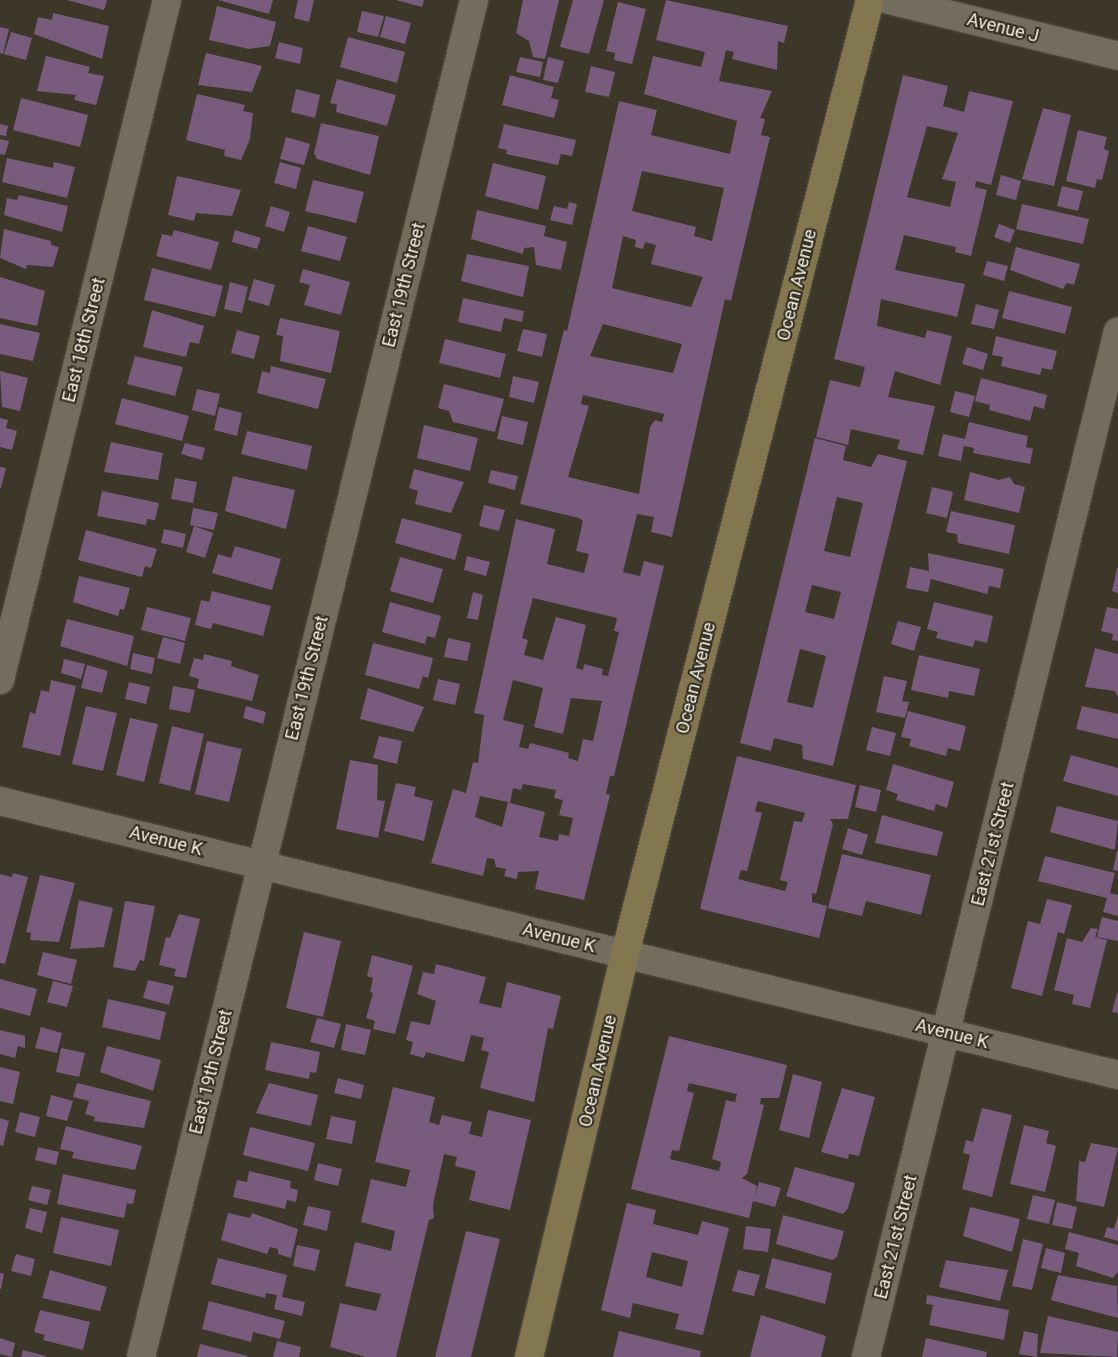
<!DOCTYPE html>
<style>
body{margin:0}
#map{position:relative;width:1118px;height:1357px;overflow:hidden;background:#3c3728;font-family:Roboto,sans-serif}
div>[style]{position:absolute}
.building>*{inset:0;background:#795b7e}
.roads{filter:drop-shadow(0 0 1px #5a5649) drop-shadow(0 0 1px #5a5649)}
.street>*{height:28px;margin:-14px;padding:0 14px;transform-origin:14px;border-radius:14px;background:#726d5c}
.secondary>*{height:28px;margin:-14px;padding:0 14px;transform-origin:14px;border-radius:14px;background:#83774f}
span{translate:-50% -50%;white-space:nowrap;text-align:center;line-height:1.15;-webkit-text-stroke:4px #322d1f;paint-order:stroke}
.street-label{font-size:18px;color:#f5f2e8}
</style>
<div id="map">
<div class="building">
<div style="clip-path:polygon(67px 0,107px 0,104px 10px)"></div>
<div style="clip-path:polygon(218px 0,273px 0,269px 14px)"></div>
<div style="clip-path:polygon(298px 0,314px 0,309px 22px,294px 18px)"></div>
<div style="clip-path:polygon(396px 0,424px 0,422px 7px)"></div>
<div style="clip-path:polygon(523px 0,559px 0,545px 59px,533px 57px,529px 41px,516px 33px)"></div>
<div style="clip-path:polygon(573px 0,604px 0,589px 54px,560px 47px)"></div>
<div style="clip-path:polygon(evenodd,666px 0,788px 26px,784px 43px,778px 41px,777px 70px,732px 59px,734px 52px,726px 50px,719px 81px,772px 91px,760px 118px,765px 119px,761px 135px,770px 137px,731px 301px,725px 299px,672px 537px,651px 532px,654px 517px,637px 514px,623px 572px,640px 576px,644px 561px,664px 566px,614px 776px,610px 776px,606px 794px,610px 795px,584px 900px,535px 889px,539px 871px,518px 872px,517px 879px,504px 876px,506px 869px,496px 867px,494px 859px,487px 858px,483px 876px,431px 863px,453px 789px,466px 793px,473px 762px,478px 763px,484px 715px,474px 713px,516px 519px,555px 529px,547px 564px,584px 573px,589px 554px,576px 551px,583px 521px,579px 518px,520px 504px,564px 330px,567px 331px,619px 101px,657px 110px,651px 135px,730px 154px,737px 121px,644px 94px,653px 56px,701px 67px,705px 52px,656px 40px,666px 0,642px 171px,724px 188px,712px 241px,694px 236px,696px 227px,632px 211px,642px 171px,666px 0,623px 236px,636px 240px,635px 247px,643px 249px,645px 242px,656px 245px,651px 264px,703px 277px,691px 307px,612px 288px,623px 236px,666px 0,603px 324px,682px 344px,673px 373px,590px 356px,603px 324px,666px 0,583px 395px,664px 414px,662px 422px,655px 420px,650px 427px,639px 494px,568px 477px,589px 406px,581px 404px,583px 395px,666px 0,533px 598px,617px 618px,614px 631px,619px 632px,608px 676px,602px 675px,603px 669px,584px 664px,583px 670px,576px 668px,586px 625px,556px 617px,543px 660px,524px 655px,528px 640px,522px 638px,533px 598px,666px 0,513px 680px,543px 688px,534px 727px,563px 734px,571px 698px,602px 701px,593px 741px,583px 739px,578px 761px,568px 758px,569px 753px,530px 743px,528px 749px,519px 747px,524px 725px,503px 720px,513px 680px,666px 0,523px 784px,556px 790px,554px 798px,563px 800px,559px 815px,573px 818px,569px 836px,559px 834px,558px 841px,539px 837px,545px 812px,510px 803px,513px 788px,521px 790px,523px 784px,666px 0,480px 796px,508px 802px,502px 827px,475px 817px,480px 796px)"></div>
<div style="clip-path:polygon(618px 2px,646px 9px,632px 64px,614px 60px,615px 53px,606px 51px)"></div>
<div style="clip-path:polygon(217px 6px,276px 22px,270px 46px,249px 49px,209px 40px)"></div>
<div style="clip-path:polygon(362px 11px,384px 16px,378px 37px,357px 32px)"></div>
<div style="clip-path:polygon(53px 13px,109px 26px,102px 59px,34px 34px,38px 17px,52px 20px)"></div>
<div style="clip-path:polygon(386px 16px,411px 23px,405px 44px,380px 37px)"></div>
<div style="clip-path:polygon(0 27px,9px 29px,3px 54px,0 53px)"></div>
<div style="clip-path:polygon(11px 32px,32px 38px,26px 60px,4px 54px)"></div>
<div style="clip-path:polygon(348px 37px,405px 52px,397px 83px,340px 67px)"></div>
<div style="clip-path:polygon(279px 42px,303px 48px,300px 64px,275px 58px)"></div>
<div style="clip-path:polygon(206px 53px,262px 66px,252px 92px,198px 85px)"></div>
<div style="clip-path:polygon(46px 56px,90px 67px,88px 73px,104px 76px,96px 105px,74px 100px,76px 95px,37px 91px)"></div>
<div style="clip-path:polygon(520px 57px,543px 62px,540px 77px,516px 72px)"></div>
<div style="clip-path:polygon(548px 57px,564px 61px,558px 83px,543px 80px)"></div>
<div style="clip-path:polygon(591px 66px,615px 72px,609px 97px,585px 92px)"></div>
<div style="clip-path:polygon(510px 75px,554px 87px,551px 98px,559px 100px,554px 118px,502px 105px)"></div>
<div style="clip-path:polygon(evenodd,903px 75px,948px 86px,943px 106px,964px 112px,969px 91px,1013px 101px,991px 185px,976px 181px,975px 187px,987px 190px,971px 256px,955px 252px,956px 247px,904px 235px,895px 270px,965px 284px,957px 317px,881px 299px,877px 326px,925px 338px,927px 330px,952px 336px,940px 385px,895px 371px,888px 397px,935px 406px,923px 455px,897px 449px,900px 440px,851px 429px,848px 445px,816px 437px,830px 380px,860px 387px,865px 367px,834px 359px,903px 75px,927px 126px,958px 133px,942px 179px,956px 182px,950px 207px,907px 197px,927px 126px)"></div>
<div style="clip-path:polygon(337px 79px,396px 95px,387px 126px,336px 112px,337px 105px,330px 103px)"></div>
<div style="clip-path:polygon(296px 89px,320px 95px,315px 118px,291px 112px)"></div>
<div style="clip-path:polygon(197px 94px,245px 105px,243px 111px,253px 113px,250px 139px,241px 160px,224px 156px,225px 150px,186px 140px)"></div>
<div style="clip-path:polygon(21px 98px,88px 115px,80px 147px,13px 130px)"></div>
<div style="clip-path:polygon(1043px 108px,1071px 115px,1054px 186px,1022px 179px)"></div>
<div style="clip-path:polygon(321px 123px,379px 136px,370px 175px,317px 159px,314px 153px)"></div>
<div style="clip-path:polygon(0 124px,8px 126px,6px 136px,0 135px)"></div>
<div style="clip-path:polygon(504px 124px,576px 140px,572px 156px,561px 154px,558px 165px,506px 154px,507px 150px,498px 148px)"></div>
<div style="clip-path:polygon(1078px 130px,1107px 137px,1104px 149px,1109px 151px,1102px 180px,1097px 179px,1095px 188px,1066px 181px)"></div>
<div style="clip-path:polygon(286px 137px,310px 144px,304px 165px,280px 159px)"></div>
<div style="clip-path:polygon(0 139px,9px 141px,5px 155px,0 154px)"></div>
<div style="clip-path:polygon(7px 158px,53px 168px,54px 162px,75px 167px,67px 198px,2px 182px)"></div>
<div style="clip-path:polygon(280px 162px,301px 168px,296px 189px,274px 183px)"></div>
<div style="clip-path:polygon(493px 163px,546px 176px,538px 210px,485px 196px)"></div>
<div style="clip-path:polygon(1001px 175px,1021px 181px,1016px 200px,996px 195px)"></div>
<div style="clip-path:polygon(177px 176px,241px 190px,232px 216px,196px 213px,194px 221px,168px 215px)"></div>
<div style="clip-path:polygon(313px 180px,364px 192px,356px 223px,305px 211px)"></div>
<div style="clip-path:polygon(1062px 186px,1083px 191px,1078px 211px,1057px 206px)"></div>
<div style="clip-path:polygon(19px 195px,68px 206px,62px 232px,4px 215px,7px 198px,17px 200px)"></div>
<div style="clip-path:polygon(569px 202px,577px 204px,572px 225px,550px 220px,554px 206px,567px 209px)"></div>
<div style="clip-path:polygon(1022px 204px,1089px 219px,1083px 244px,1016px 229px)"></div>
<div style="clip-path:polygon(271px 206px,290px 212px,284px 232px,265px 226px)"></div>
<div style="clip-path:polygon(477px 210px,546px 226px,544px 236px,567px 242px,561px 270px,536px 265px,534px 247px,524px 248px,523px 254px,471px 239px)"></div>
<div style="clip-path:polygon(999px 224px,1015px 230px,1010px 243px,994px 237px)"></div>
<div style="clip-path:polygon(308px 226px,347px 237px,340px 261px,301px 251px)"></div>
<div style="clip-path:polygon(4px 229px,51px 241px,51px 245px,59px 247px,53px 267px,27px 265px,26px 269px,0 258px)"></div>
<div style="clip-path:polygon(174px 230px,219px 242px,211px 270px,156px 256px,162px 234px,172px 236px)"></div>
<div style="clip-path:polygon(235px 230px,261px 238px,257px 249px,232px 242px)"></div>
<div style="clip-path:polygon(1016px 247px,1080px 264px,1074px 285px,1067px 283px,1063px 289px,1010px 270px)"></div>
<div style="clip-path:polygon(467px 254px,529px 266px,523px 297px,461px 281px)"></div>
<div style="clip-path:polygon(987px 261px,1008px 266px,1004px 281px,983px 275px)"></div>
<div style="clip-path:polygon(152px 268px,223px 286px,215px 317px,144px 300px)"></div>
<div style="clip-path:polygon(303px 269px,350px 282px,341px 315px,304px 305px,310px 285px,299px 282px)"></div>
<div style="clip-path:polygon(0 277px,45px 291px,37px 326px,0 318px)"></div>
<div style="clip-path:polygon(254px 279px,275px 285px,269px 306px,248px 300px)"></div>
<div style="clip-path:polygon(230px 282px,248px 287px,242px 313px,224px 309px)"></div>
<div style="clip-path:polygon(1009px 291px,1072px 307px,1065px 334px,1002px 318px)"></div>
<div style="clip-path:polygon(463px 298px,524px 311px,522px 322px,504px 318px,501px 332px,458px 322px)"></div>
<div style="clip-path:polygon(976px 304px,999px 310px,994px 329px,971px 324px)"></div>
<div style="clip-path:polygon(152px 310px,204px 326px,199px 344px,190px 342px,186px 357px,143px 347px)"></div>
<div style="clip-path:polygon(280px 318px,340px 331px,331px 373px,280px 361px,283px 336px,276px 335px)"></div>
<div style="clip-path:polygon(0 324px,40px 333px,33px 361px,0 354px)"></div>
<div style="clip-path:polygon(523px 329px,547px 334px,542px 357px,517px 351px)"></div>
<div style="clip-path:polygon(237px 330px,260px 336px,254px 359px,231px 353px)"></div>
<div style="clip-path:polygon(996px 336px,1057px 351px,1052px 370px,1042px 368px,1040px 375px,1001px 366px,1003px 357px,992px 355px)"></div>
<div style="clip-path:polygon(445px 339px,506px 354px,500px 378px,439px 363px)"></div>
<div style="clip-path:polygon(967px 347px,988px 354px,983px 370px,962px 364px)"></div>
<div style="clip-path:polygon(135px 356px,183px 367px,175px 396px,127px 384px)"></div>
<div style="clip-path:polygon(271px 366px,326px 379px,318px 409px,257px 393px,262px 371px,270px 373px)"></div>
<div style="clip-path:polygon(0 371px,28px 378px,20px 411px,2px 407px)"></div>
<div style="clip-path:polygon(513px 376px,539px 382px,534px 403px,509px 397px)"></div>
<div style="clip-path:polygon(981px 378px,1047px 395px,1044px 409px,1034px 406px,1030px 421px,989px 410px,990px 405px,975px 401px)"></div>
<div style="clip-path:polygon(444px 384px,504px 399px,495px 432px,453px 422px,449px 411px,438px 408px)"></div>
<div style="clip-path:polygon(197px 389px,220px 394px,215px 416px,192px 410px)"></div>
<div style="clip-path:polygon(955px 391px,975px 396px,969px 417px,950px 412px)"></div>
<div style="clip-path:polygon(122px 398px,189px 416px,182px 441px,115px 424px)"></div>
<div style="clip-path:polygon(219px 407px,242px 413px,237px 436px,214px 430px)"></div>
<div style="clip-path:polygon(502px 416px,528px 422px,523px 445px,497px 439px)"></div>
<div style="clip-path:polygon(0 418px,8px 420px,6px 428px,17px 431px,12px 450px,0 447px)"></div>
<div style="clip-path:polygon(969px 422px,1028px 436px,1026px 447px,1033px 449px,1030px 464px,973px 453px,974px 448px,964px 446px,961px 461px,938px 456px,943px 434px,965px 439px)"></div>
<div style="clip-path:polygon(424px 425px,478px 438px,470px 471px,417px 458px)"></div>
<div style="clip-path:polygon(247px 431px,312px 446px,307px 470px,241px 454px)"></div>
<div style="clip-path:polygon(evenodd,815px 438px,846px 446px,843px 460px,871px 467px,878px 454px,907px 461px,833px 766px,803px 759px,802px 745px,774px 738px,771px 751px,740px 743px,815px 438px,837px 497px,863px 503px,850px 557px,824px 551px,837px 497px,815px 438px,812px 585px,841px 592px,834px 619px,805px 612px,812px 585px,815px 438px,800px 649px,826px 656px,813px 708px,787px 702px,800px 649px)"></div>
<div style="clip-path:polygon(111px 442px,163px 453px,158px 480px,104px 472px)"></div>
<div style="clip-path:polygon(185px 443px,205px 448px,202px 460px,181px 454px)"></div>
<div style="clip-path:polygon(0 467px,6px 468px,1px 488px,0 488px)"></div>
<div style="clip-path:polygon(414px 469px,464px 482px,451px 513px,415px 504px,418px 491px,409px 488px)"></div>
<div style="clip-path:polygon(491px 470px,518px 476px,515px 490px,488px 483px)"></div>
<div style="clip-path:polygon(970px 472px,999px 480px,1010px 477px,1014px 484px,1025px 487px,1019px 513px,964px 500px)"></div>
<div style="clip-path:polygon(233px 476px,295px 490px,286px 529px,225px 511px)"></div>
<div style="clip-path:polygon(175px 478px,197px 482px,193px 503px,171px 499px)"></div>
<div style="clip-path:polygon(932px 487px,953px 492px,947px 518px,926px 513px)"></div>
<div style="clip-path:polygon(102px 491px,159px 503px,155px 520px,147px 519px,146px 525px,97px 516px)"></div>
<div style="clip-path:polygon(484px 505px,505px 510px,499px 531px,479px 526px)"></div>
<div style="clip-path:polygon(193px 508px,218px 513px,214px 530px,190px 525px)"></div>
<div style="clip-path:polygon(951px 511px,1015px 525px,1009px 554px,958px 543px,957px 534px,946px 532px)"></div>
<div style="clip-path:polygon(402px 518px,462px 534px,455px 560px,395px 543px)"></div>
<div style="clip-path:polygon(194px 526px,213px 533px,205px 558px,186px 552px)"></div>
<div style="clip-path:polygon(164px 529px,186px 534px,183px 548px,161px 543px)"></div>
<div style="clip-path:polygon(86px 530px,157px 549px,151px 568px,145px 566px,142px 577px,78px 560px)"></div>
<div style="clip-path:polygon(235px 546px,281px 559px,272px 590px,212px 573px,218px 554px,231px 558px)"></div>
<div style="clip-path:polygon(928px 553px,1004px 569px,1000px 588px,989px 586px,987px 594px,931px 579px,928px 592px,906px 588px,910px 567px,929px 571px)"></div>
<div style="clip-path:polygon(467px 556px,490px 562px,486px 576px,464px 570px)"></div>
<div style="clip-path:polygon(400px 557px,443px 569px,433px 603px,390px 591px)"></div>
<div style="clip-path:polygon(1117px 568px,1118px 568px,1118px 593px,1112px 591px)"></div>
<div style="clip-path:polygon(79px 576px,130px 588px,124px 610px,120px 609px,118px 616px,73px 602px)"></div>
<div style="clip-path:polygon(212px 591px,271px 606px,263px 636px,213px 623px,211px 629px,195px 625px,201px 600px,209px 602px)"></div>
<div style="clip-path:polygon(473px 592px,483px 595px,478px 620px,467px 618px)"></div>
<div style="clip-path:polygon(390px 602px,441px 616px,435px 638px,427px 636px,425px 644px,382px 632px)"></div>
<div style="clip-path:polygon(934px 602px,993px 616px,987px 643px,975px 640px,973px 647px,936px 638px,938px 632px,927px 629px)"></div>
<div style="clip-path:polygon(147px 607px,191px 618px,185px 641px,141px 630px)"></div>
<div style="clip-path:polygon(1107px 607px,1118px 609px,1118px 641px,1112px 640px,1113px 634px,1101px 631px)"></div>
<div style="clip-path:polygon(67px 619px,134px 636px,127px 666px,60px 646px)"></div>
<div style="clip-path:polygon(898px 621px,921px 627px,914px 651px,891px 644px)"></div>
<div style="clip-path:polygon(163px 637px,185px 643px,180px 664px,157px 658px)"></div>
<div style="clip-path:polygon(448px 638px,471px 643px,467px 661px,444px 657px)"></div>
<div style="clip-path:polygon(373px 643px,433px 658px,428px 678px,423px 676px,419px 689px,365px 675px)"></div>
<div style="clip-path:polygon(1095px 648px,1118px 654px,1118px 697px,1115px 691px,1085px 687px)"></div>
<div style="clip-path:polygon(133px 653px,155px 658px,152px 674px,130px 669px)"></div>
<div style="clip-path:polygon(204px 654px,232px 661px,231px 666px,259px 675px,252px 701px,197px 688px,199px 679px,189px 676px,194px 658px,203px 660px)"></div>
<div style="clip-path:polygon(919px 655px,980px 669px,974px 696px,949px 691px,948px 698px,911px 690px)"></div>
<div style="clip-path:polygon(64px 659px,85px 664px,81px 679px,61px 673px)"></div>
<div style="clip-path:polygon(87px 665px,108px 671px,102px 693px,81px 688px)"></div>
<div style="clip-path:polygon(884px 676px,907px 681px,902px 701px,909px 702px,905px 718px,876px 712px)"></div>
<div style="clip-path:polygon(438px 679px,460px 684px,455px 705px,433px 700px)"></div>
<div style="clip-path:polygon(51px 680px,76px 686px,60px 756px,22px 747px,30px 712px,35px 714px,41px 690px,49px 692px)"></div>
<div style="clip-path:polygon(129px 682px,150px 687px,146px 704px,125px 699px)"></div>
<div style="clip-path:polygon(173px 686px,195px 690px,190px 713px,169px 709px)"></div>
<div style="clip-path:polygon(368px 688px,424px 707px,413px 732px,360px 719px)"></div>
<div style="clip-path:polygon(86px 706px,117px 713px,103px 771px,72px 764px)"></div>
<div style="clip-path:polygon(246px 706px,266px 712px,263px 724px,243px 718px)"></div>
<div style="clip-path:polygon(1082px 706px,1118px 714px,1118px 739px,1076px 729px)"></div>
<div style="clip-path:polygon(908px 711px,966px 726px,960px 751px,948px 748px,946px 756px,909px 746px,911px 739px,901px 737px)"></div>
<div style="clip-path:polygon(130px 718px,158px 724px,144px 782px,116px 775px)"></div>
<div style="clip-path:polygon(172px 726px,204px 734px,190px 791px,159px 783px)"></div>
<div style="clip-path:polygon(872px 727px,896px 733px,890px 756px,866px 750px)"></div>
<div style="clip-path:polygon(379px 736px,402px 741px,397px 764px,373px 758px)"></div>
<div style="clip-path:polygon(207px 741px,242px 749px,229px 802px,195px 794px)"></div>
<div style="clip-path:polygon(1071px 755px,1118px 768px,1118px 796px,1063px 781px)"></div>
<div style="clip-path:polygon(evenodd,737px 756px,856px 785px,848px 819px,830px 819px,833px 824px,816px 894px,812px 893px,812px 902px,827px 906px,819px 938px,700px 909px,737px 756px,758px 801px,805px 813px,802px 822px,794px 821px,780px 880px,788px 882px,785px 891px,738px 879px,741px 870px,747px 871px,762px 813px,755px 811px,758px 801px)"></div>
<div style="clip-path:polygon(350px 760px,378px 765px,377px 800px,385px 801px,378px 838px,336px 829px)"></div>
<div style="clip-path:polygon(893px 764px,954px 782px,947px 808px,936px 804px,934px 811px,896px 800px,898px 794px,886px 790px)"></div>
<div style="clip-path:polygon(396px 783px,416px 787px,414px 796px,433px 801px,424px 841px,384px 831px)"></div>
<div style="clip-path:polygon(860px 785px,881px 790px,876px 812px,855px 807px)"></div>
<div style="clip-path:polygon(1057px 806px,1118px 821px,1115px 850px,1050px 832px)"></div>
<div style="clip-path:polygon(882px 815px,943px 832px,937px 856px,875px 843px)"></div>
<div style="clip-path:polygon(848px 828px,868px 835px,862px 855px,842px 849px)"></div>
<div style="clip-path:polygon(1117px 851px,1118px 851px,1118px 871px,1113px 870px)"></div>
<div style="clip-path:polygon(842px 854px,931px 875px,921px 915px,866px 901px,862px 916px,828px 908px)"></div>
<div style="clip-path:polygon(1045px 856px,1115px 873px,1110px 893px,1118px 895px,1118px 916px,1103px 912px,1107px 898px,1038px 881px)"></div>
<div style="clip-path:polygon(13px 873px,28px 877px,5px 964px,0 963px,0 874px,12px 877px)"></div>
<div style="clip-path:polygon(40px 875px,75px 883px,59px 942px,30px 940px,31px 933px,26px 932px)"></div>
<div style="clip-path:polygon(1047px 899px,1072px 905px,1064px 934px,1058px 932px,1042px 996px,1011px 988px,1028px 921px,1040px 924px)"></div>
<div style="clip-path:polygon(79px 900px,113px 908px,104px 947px,70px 949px)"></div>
<div style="clip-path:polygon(125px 901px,155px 906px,144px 961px,140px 960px,135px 971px,113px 967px)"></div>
<div style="clip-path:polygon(179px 914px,200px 919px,186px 978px,174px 976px,176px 969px,159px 965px,166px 937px,170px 938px)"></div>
<div style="clip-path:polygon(1102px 917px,1118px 921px,1118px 941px,1097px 937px)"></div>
<div style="clip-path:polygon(1091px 928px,1098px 929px,1095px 937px,1107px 940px,1090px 1008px,1072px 1004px,1074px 995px,1054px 990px,1067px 938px,1082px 942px)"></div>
<div style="clip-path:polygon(304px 932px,341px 941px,323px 1017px,286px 1008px)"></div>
<div style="clip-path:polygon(43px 952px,77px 960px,71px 984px,37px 975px)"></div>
<div style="clip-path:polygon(372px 955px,413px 966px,395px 1034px,373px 1029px,375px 1021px,366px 1018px,373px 993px,370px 992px,373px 978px,367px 976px)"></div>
<div style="clip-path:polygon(436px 964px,486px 977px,479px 1003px,501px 1008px,507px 982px,561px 996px,553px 1029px,548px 1028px,534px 1102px,480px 1088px,489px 1052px,481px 1050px,484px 1038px,471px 1035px,464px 1062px,426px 1052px,424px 1058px,410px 1054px,413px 1042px,406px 1040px,411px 1021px,430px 1025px,436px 1001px,417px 994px,423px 972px,434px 974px)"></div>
<div style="clip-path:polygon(0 979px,37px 989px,30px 1016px,0 1008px)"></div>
<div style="clip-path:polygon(148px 980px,174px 986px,169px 1005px,143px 998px)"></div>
<div style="clip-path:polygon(53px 981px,73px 986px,67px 1007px,47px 1002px)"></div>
<div style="clip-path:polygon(1117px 993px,1118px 993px,1118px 1013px,1112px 1012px)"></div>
<div style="clip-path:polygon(108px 999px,166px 1012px,160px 1040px,102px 1027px)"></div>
<div style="clip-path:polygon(317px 1018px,341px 1024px,334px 1048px,310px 1042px)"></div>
<div style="clip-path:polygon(346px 1024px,371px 1030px,365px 1055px,341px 1050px)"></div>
<div style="clip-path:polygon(41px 1027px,62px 1033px,57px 1053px,35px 1048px)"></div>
<div style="clip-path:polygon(0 1030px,25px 1036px,25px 1048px,18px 1046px,15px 1058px,0 1054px)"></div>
<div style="clip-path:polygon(evenodd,669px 1036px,787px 1065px,779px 1098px,761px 1098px,760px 1104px,764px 1105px,747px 1174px,742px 1178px,757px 1186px,754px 1199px,759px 1182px,781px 1188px,775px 1207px,753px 1201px,749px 1218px,631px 1189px,669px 1036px,689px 1083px,737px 1094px,735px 1102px,726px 1100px,712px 1159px,721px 1162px,719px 1171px,670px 1159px,672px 1150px,679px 1151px,694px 1093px,687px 1091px,689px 1083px)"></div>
<div style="clip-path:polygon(271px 1042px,320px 1052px,316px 1073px,310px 1072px,309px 1079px,265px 1070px)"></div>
<div style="clip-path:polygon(107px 1046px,161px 1060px,153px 1091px,100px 1072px)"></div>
<div style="clip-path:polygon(61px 1048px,85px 1053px,79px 1077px,56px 1072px)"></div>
<div style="clip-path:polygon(0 1067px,20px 1072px,13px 1104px,0 1101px)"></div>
<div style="clip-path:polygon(793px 1074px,822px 1082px,809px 1138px,779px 1130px)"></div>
<div style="clip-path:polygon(338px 1078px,364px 1085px,361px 1099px,334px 1093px)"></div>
<div style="clip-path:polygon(77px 1083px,151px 1101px,144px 1128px,94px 1121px,95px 1117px,85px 1114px,89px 1101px,73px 1097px)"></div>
<div style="clip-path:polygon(269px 1083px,318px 1095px,311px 1126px,256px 1113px)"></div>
<div style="clip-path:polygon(393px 1087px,435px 1097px,429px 1122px,439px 1125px,442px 1115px,472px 1122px,469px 1134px,482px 1137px,488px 1110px,531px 1120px,510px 1210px,469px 1200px,476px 1171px,455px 1166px,457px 1157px,444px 1154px,433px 1205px,434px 1218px,429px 1220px,396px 1357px,366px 1357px,330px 1347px,340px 1303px,376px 1311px,381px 1294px,345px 1286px,355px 1242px,391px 1251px,395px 1231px,361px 1222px,371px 1179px,406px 1187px,410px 1170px,375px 1162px)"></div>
<div style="clip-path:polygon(842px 1088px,875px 1097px,859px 1156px,849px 1154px,848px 1159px,821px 1152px)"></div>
<div style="clip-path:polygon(51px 1095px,73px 1101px,67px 1121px,46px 1116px)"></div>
<div style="clip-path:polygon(982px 1108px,1012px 1115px,992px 1197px,962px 1189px,970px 1155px,963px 1153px,966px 1140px,973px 1142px)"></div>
<div style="clip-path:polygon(20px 1112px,40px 1117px,35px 1137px,15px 1132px)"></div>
<div style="clip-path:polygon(331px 1116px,356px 1121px,352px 1144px,326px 1139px)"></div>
<div style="clip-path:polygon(0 1118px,9px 1121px,3px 1146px,0 1145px)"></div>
<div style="clip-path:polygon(1024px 1125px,1049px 1131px,1046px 1143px,1056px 1146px,1045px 1192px,1010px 1184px)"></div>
<div style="clip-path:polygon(66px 1126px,142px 1146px,135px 1170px,72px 1158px,74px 1152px,60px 1149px)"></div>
<div style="clip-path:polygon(250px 1127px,315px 1143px,308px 1171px,243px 1155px)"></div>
<div style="clip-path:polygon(1091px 1143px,1118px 1148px,1104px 1207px,1076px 1201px,1079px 1161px,1085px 1162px)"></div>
<div style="clip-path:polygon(38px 1147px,59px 1152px,56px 1165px,35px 1160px)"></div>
<div style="clip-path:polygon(318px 1163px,342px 1169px,338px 1186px,314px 1180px)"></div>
<div style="clip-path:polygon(795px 1167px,855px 1183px,848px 1208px,843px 1214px,786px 1196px)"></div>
<div style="clip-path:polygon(249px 1171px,291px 1181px,290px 1188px,298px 1190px,296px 1202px,287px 1200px,285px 1209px,233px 1197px,237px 1180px,247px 1182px)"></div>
<div style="clip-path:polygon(63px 1174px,136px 1190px,133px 1204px,127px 1203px,124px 1218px,57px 1204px)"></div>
<div style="clip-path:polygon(32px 1186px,51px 1190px,47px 1205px,28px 1200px)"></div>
<div style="clip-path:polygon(1033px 1195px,1055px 1200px,1049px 1224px,1027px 1219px)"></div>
<div style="clip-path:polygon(1057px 1202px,1077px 1207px,1072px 1229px,1052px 1225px)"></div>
<div style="clip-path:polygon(evenodd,627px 1203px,656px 1210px,653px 1224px,698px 1235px,702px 1221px,729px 1228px,703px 1335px,675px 1329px,679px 1314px,633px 1303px,630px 1318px,601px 1310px,627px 1203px,652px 1252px,688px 1261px,682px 1287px,646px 1277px,652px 1252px)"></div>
<div style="clip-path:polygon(308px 1206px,331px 1211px,327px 1231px,303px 1225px)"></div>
<div style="clip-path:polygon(970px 1207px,1020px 1219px,1012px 1252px,963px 1236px)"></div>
<div style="clip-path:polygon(30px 1208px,47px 1212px,42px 1233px,25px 1228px)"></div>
<div style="clip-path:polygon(228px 1213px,250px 1218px,252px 1213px,298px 1229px,291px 1258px,278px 1254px,278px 1249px,270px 1247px,267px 1254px,221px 1240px)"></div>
<div style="clip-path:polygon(783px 1215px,844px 1231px,837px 1257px,832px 1260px,776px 1244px)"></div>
<div style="clip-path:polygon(1118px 1215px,1118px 1241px,1104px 1237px,1107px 1227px,1114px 1229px)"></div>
<div style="clip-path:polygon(61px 1217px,119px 1230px,111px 1266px,53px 1253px)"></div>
<div style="clip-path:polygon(746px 1226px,771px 1229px,768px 1252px,743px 1249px)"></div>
<div style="clip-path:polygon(466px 1231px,500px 1239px,471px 1357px,435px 1357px)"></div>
<div style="clip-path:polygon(1069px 1232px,1118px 1245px,1118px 1272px,1113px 1278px,1076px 1266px,1079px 1253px,1065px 1249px)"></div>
<div style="clip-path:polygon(1023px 1239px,1043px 1244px,1032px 1290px,1012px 1286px)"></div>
<div style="clip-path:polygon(297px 1245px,320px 1250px,315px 1271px,293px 1266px)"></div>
<div style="clip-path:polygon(1046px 1248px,1065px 1253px,1061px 1273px,1041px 1268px)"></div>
<div style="clip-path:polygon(16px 1254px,35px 1259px,31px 1276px,11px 1271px)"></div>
<div style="clip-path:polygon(218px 1258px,287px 1275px,282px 1297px,305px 1302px,302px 1316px,274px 1309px,277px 1295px,266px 1293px,265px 1298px,211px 1284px)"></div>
<div style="clip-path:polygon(772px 1258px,832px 1273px,825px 1304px,765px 1288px)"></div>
<div style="clip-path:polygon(946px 1260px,1008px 1270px,1000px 1301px,939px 1287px)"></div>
<div style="clip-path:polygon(50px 1270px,107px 1287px,100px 1311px,42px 1298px)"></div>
<div style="clip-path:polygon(738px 1270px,760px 1275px,754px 1296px,732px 1291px)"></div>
<div style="clip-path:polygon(0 1273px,4px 1274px,1px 1289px,0 1289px)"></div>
<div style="clip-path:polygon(1058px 1275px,1117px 1286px,1118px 1318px,1051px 1300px)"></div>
<div style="clip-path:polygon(927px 1295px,1009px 1310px,1004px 1340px,929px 1325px,933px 1305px,926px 1304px)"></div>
<div style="clip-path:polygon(209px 1301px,285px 1321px,280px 1339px,253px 1332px,251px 1342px,202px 1329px)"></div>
<div style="clip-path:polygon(40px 1310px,90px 1322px,83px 1350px,43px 1340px,45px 1335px,34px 1332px)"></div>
<div style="clip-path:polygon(761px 1315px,826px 1336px,821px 1357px,750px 1357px)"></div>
<div style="clip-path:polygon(1048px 1316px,1118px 1332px,1117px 1357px,1040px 1353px)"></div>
<div style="clip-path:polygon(619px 1331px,701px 1351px,700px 1357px,613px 1357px)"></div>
<div style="clip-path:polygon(1024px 1331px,1038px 1334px,1037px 1357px,1019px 1354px)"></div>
<div style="clip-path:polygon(0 1338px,15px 1343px,12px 1357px,0 1354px)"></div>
<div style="clip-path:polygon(926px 1338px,987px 1352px,986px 1357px,922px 1357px)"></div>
<div style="clip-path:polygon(277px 1341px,301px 1347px,299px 1357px,273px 1357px)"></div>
<div style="clip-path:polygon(200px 1344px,248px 1356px,247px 1357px,197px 1357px)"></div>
<div style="clip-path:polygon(23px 1350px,46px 1356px,46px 1357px,21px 1357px)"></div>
</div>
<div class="roads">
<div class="street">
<div style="left:889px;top:0;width:236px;rotate:13.7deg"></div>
<div style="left:0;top:680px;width:700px;rotate:-76.2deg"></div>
<div style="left:0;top:801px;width:1151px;rotate:13.77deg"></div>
<div style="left:141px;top:1357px;width:1397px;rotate:-76.21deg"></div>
<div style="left:866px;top:1357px;width:1056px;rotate:-76.2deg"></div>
</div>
<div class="secondary">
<div style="left:529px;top:1357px;width:414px;rotate:-76.6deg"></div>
<div style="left:625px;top:954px;width:985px;rotate:-75.6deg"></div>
</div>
</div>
<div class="street-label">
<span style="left:1003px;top:28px;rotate:14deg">Avenue J</span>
<span style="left:404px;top:285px;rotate:-76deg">East 19th Street</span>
<span style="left:797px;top:285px;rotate:-76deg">Ocean Avenue</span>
<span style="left:84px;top:340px;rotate:-76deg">East 18th Street</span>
<span style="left:307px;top:678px;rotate:-76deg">East 19th Street</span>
<span style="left:696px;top:678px;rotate:-76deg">Ocean Avenue</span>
<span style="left:166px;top:841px;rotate:14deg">Avenue K</span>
<span style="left:993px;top:844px;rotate:-76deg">East 21st Street</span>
<span style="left:559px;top:938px;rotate:14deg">Avenue K</span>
<span style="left:952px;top:1034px;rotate:14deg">Avenue K</span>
<span style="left:598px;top:1071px;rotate:-77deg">Ocean Avenue</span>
<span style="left:211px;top:1072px;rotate:-76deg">East 19th Street</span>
<span style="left:896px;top:1237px;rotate:-76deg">East 21st Street</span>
</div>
</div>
